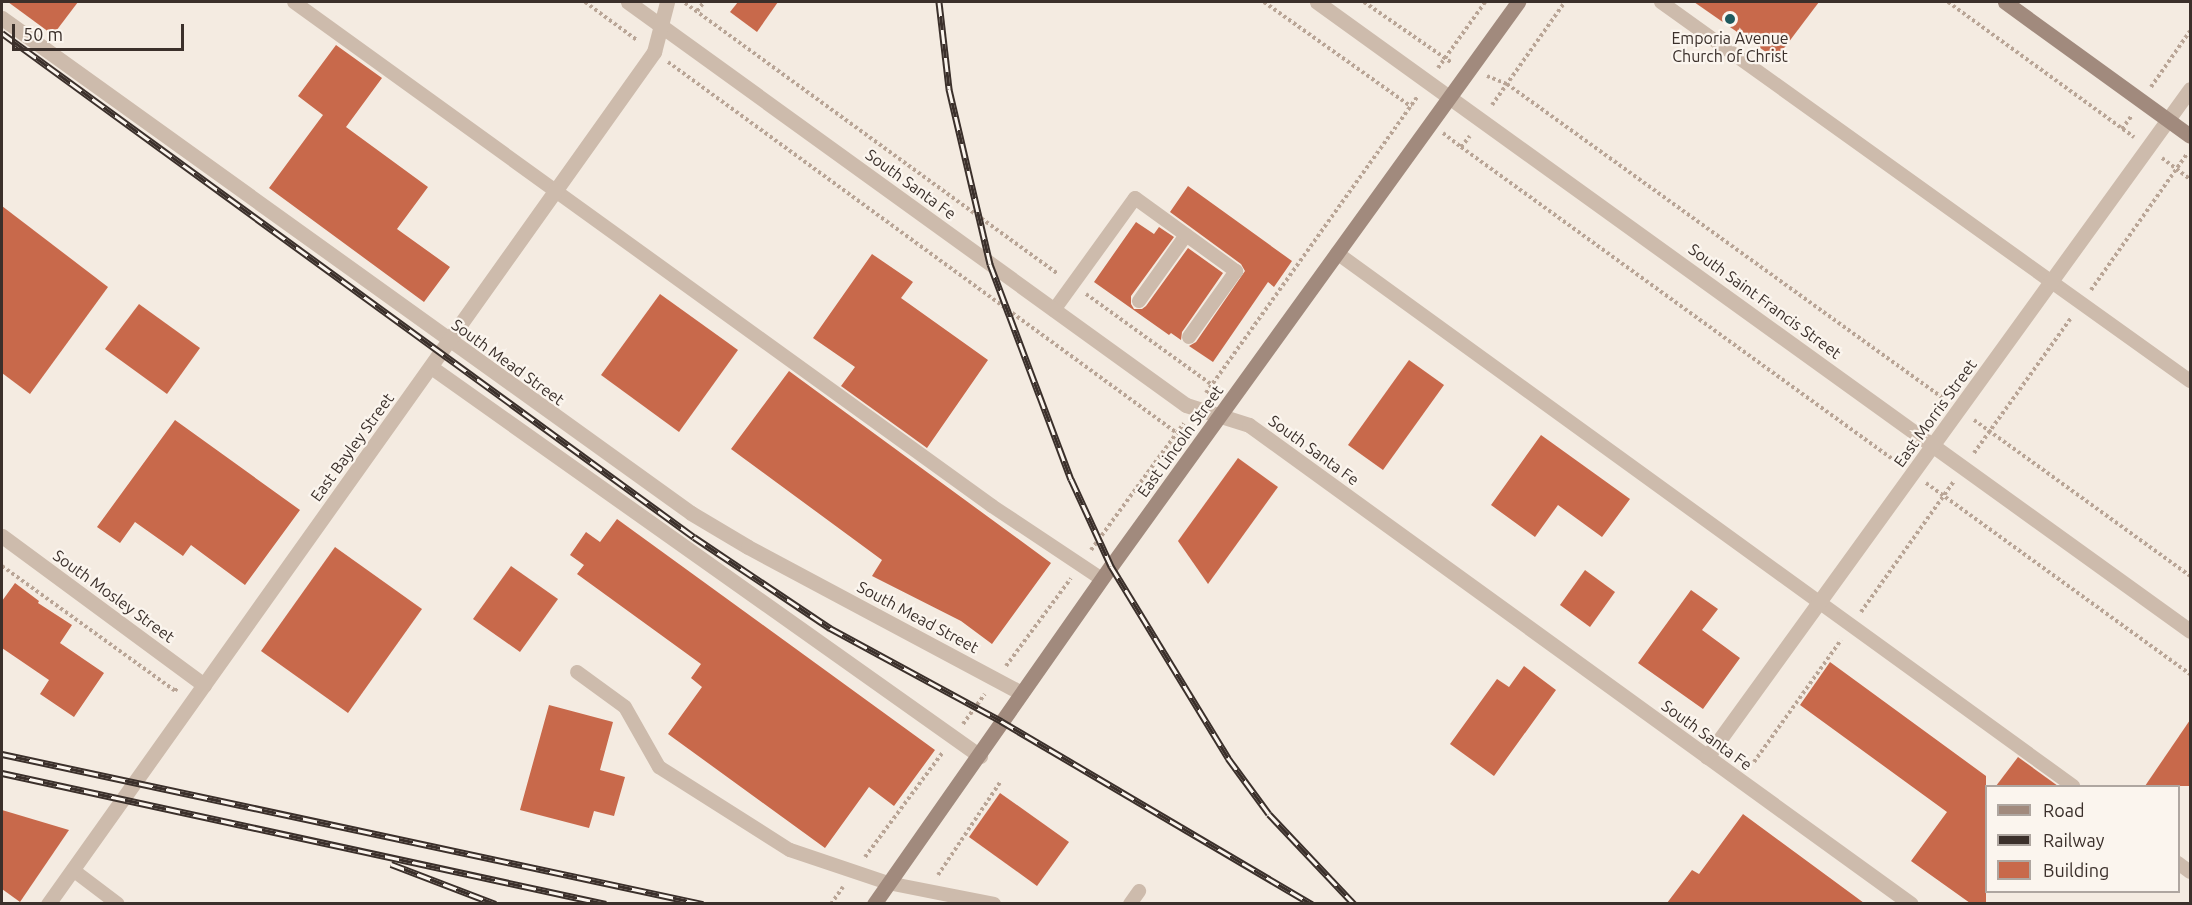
<!DOCTYPE html>
<style>
body{margin:0}
#map{position:relative;width:2192px;height:905px;overflow:hidden;background:#f4ebe1;font-family:Ubuntu,sans-serif}
div>[style]{position:absolute}
.building>*{inset:0;background:#c8694b}
.path>*{height:4px;margin-top:-2px;transform-origin:0;background:repeating-linear-gradient(90deg,#b9a596 0 3px,transparent 0 6px)}
.lane>*{height:14px;margin:-7px;padding:0 7px;transform-origin:7px;border-radius:7px;background:#cdbbac}
.street>*{height:15px;margin:-7.5px;padding:0 7.5px;transform-origin:7.5px;border-radius:7.5px;background:#cdbbac}
.secondary>*{height:15px;margin:-7.5px;padding:0 7.5px;transform-origin:7.5px;border-radius:7.5px;background:#a18a7d}
.rail>*{height:7px;margin-top:-3.5px;transform-origin:0;background:repeating-linear-gradient(90deg,#fbf5ee 0 14px,#3b302b 0 28px);box-sizing:border-box;border-block:2px solid #3b302b}
.dots>*{width:16px;height:16px;translate:-50% -50%;box-sizing:border-box;border:3px solid #fbf5ee;border-radius:50%}
span{translate:-50% -50%;white-space:nowrap;text-align:center;line-height:1.15;-webkit-text-stroke:4.5px #fbf5ee;paint-order:stroke}
.poi-label{font-size:16px;color:#3b302b}
.street-label{font-size:16px;color:#3b302b}
.frame{position:absolute;inset:0;border:3px solid #3b302b;pointer-events:none}
.legend{position:absolute;left:1985px;top:785px;width:195px;height:108px;box-sizing:border-box;background:#fbf5ee;border:2px solid #aea6a0;margin:0;padding:8px 10px;list-style:none;font-size:18px;color:#3b302b}
.legend li{display:flex;align-items:center;gap:12px;height:30px}
.legend b{width:30px;border:2px solid #aea6a0}
.scale{position:absolute;left:12px;top:24px;width:172px;height:27px;box-sizing:border-box;border:3px solid #3b302b;border-top:0;padding-left:8px;font-size:18px;line-height:21px;white-space:nowrap;color:#3b302b;-webkit-text-stroke:4px #fbf5ee;paint-order:stroke}
</style>
<div id="map">
<div class="building">
<i style="clip-path:polygon(8px 2px,78px 2px,53px 35px)"></i>
<i style="clip-path:polygon(738px 2px,778px 2px,757px 32px,730px 12px)"></i>
<i style="clip-path:polygon(1694px 2px,1819px 2px,1776px 59px)"></i>
<i style="clip-path:polygon(336px 45px,382px 78px,346px 127px,428px 187px,397px 229px,450px 267px,424px 302px,269px 188px,323px 115px,298px 96px)"></i>
<i style="clip-path:polygon(1188px 186px,1292px 261px,1274px 287px,1268px 282px,1213px 362px,1189px 346px,1196px 342px,1245px 271px,1241px 264px,1170px 212px)"></i>
<i style="clip-path:polygon(2px 206px,108px 287px,30px 394px,2px 373px)"></i>
<i style="clip-path:polygon(1136px 222px,1154px 234px,1159px 227px,1174px 237px,1131px 296px,1131px 304px,1134px 309px,1142px 309px,1146px 306px,1188px 248px,1223px 273px,1182px 332px,1181px 340px,1171px 333px,1169px 335px,1094px 282px)"></i>
<i style="clip-path:polygon(872px 254px,913px 282px,901px 298px,988px 360px,927px 448px,841px 386px,855px 367px,813px 338px)"></i>
<i style="clip-path:polygon(660px 294px,738px 350px,679px 432px,601px 375px)"></i>
<i style="clip-path:polygon(139px 304px,200px 348px,167px 394px,105px 349px)"></i>
<i style="clip-path:polygon(1409px 360px,1444px 385px,1383px 470px,1348px 445px)"></i>
<i style="clip-path:polygon(789px 371px,1051px 563px,992px 644px,961px 621px,872px 576px,882px 560px,731px 449px)"></i>
<i style="clip-path:polygon(175px 420px,300px 510px,245px 585px,191px 545px,183px 556px,135px 522px,120px 543px,97px 527px)"></i>
<i style="clip-path:polygon(1541px 435px,1630px 499px,1602px 537px,1558px 505px,1535px 537px,1491px 505px)"></i>
<i style="clip-path:polygon(1238px 458px,1278px 487px,1208px 584px,1178px 541px)"></i>
<i style="clip-path:polygon(617px 519px,935px 750px,894px 806px,869px 787px,825px 848px,668px 734px,702px 687px,691px 678px,701px 664px,577px 574px,584px 565px,570px 555px,586px 532px,600px 542px)"></i>
<i style="clip-path:polygon(335px 547px,422px 609px,348px 713px,261px 651px)"></i>
<i style="clip-path:polygon(511px 566px,558px 599px,520px 652px,473px 619px)"></i>
<i style="clip-path:polygon(1585px 570px,1615px 592px,1590px 627px,1560px 605px)"></i>
<i style="clip-path:polygon(15px 583px,39px 601px,38px 603px,72px 625px,60px 643px,104px 673px,74px 717px,40px 694px,49px 680px,2px 648px,2px 601px)"></i>
<i style="clip-path:polygon(1691px 590px,1718px 609px,1702px 630px,1740px 658px,1703px 709px,1638px 663px)"></i>
<i style="clip-path:polygon(1830px 662px,1986px 776px,1986px 903px,1970px 903px,1911px 861px,1947px 812px,1800px 705px)"></i>
<i style="clip-path:polygon(1524px 666px,1556px 690px,1494px 776px,1450px 744px,1497px 679px,1509px 687px)"></i>
<i style="clip-path:polygon(549px 705px,613px 722px,600px 770px,625px 777px,614px 816px,594px 811px,589px 828px,520px 810px)"></i>
<i style="clip-path:polygon(2190px 720px,2190px 786px,2145px 786px)"></i>
<i style="clip-path:polygon(2018px 757px,2058px 786px,1996px 786px)"></i>
<i style="clip-path:polygon(1000px 793px,1069px 842px,1037px 886px,969px 837px)"></i>
<i style="clip-path:polygon(2px 810px,69px 830px,20px 902px,2px 889px)"></i>
<i style="clip-path:polygon(1743px 814px,1864px 903px,1667px 903px,1692px 870px,1699px 874px)"></i>
</div>
<div class="path">
<i style="left:585px;top:2px;width:64px;rotate:36.2deg"></i>
<i style="left:1264px;top:2px;width:181px;rotate:35.4deg"></i>
<i style="left:1364px;top:2px;width:107px;rotate:34.7deg"></i>
<i style="left:1948px;top:2px;width:230px;rotate:36deg"></i>
<i style="left:685px;top:3px;width:461px;rotate:36deg"></i>
<i style="left:697px;top:11px;width:11px;rotate:-52deg"></i>
<i style="left:668px;top:62px;width:630px;rotate:36.09deg"></i>
<i style="left:1438px;top:68px;width:81px;rotate:-54.5deg"></i>
<i style="left:1487px;top:76px;width:22px;rotate:22deg"></i>
<i style="left:1507px;top:84px;width:537px;rotate:35.76deg"></i>
<i style="left:2151px;top:87px;width:68px;rotate:-55.1deg"></i>
<i style="left:1492px;top:105px;width:126px;rotate:-54.7deg"></i>
<i style="left:2122px;top:129px;width:17px;rotate:-54deg"></i>
<i style="left:1443px;top:133px;width:23px;rotate:38deg"></i>
<i style="left:1461px;top:147px;width:14px;rotate:-51deg"></i>
<i style="left:1461px;top:147px;width:539px;rotate:35.87deg"></i>
<i style="left:2162px;top:158px;width:35px;rotate:37deg"></i>
<i style="left:2091px;top:290px;width:166px;rotate:-54.8deg"></i>
<i style="left:1086px;top:294px;width:155px;rotate:35.8deg"></i>
<i style="left:1206px;top:393px;width:365px;rotate:-54.5deg"></i>
<i style="left:1974px;top:420px;width:266px;rotate:35.8deg"></i>
<i style="left:1974px;top:453px;width:166px;rotate:-54.3deg"></i>
<i style="left:1926px;top:483px;width:326px;rotate:35.9deg"></i>
<i style="left:1091px;top:550px;width:157px;rotate:-53.8deg"></i>
<i style="left:2px;top:566px;width:213px;rotate:35.8deg"></i>
<i style="left:175px;top:691px;width:4px;rotate:-56deg"></i>
<i style="left:1861px;top:612px;width:161px;rotate:-54.6deg"></i>
<i style="left:1006px;top:666px;width:109px;rotate:-53.5deg"></i>
<i style="left:963px;top:724px;width:37px;rotate:-54deg"></i>
<i style="left:1754px;top:762px;width:150px;rotate:-54.5deg"></i>
<i style="left:865px;top:857px;width:131px;rotate:-53.4deg"></i>
<i style="left:938px;top:875px;width:113px;rotate:-56.2deg"></i>
<i style="left:831px;top:904px;width:21px;rotate:-55deg"></i>
</div>
<div class="lane">
<i style="left:294px;top:2px;width:861px;rotate:35.83deg"></i>
<i style="left:992px;top:506px;width:132px;rotate:33.6deg"></i>
<i style="left:1661px;top:2px;width:651px;rotate:35.62deg"></i>
<i style="left:1337px;top:253px;width:909px;rotate:35.91deg"></i>
<i style="left:1139px;top:301px;width:81px;rotate:-54.5deg"></i>
<i style="left:1054px;top:310px;width:138px;rotate:-54.1deg"></i>
<i style="left:1135px;top:198px;width:125px;rotate:35.9deg"></i>
<i style="left:1236px;top:271px;width:81px;rotate:125.5deg"></i>
<i style="left:577px;top:672px;width:59px;rotate:36.1deg"></i>
<i style="left:625px;top:707px;width:69px;rotate:60.5deg"></i>
<i style="left:659px;top:767px;width:155px;rotate:32.4deg"></i>
<i style="left:790px;top:850px;width:103px;rotate:18.6deg"></i>
<i style="left:888px;top:883px;width:108px;rotate:11.2deg"></i>
<i style="left:2178px;top:863px;width:15px;rotate:37deg"></i>
<i style="left:73px;top:870px;width:56px;rotate:37.1deg"></i>
<i style="left:1130px;top:904px;width:16px;rotate:-55deg"></i>
</div>
<div class="street">
<i style="left:628px;top:2px;width:688px;rotate:35.84deg"></i>
<i style="left:1186px;top:405px;width:66px;rotate:17.6deg"></i>
<i style="left:1249px;top:425px;width:817px;rotate:35.89deg"></i>
<i style="left:1317px;top:2px;width:1076px;rotate:35.77deg"></i>
<i style="left:2px;top:18px;width:848px;rotate:35.69deg"></i>
<i style="left:691px;top:513px;width:66px;rotate:30.8deg"></i>
<i style="left:748px;top:547px;width:310px;rotate:28.1deg"></i>
<i style="left:431px;top:367px;width:673px;rotate:35.32deg"></i>
<i style="left:2px;top:536px;width:251px;rotate:36.4deg"></i>
<i style="left:1707px;top:757px;width:824px;rotate:-54.13deg"></i>
<i style="left:48px;top:904px;width:1046px;rotate:-54.58deg"></i>
<i style="left:654px;top:52px;width:52px;rotate:-75.4deg"></i>
</div>
<div class="secondary">
<i style="left:2005px;top:2px;width:228px;rotate:35.9deg"></i>
<i style="left:874px;top:904px;width:413px;rotate:-55deg"></i>
<i style="left:1111px;top:566px;width:696px;rotate:-54.18deg"></i>
</div>
<div class="rail">
<i style="left:939px;top:2px;width:88px;rotate:83.4deg"></i>
<i style="left:949px;top:89px;width:180px;rotate:76.8deg"></i>
<i style="left:990px;top:264px;width:230px;rotate:69.4deg"></i>
<i style="left:1071px;top:479px;width:96px;rotate:65.3deg"></i>
<i style="left:1111px;top:566px;width:225px;rotate:58.6deg"></i>
<i style="left:1228px;top:758px;width:69px;rotate:53.8deg"></i>
<i style="left:1269px;top:814px;width:124px;rotate:46.6deg"></i>
<i style="left:2px;top:33px;width:856px;rotate:36.07deg"></i>
<i style="left:694px;top:537px;width:164px;rotate:33.8deg"></i>
<i style="left:830px;top:628px;width:195px;rotate:28.5deg"></i>
<i style="left:1001px;top:721px;width:361px;rotate:30.5deg"></i>
<i style="left:2px;top:754px;width:717px;rotate:12.08deg"></i>
<i style="left:2px;top:773px;width:618px;rotate:12.24deg"></i>
<i style="left:391px;top:864px;width:112px;rotate:20.9deg"></i>
</div>
<div class="dots">
<i style="left:1730px;top:19px;background:#1f5a5e"></i>
</div>
<div class="poi-label">
<span style="left:1730px;top:47px">Emporia Avenue<br>Church of Christ</span>
</div>
<div class="street-label">
<span style="left:911px;top:184px;rotate:36deg">South Santa Fe</span>
<span style="left:1765px;top:301px;rotate:36deg">South Saint Francis Street</span>
<span style="left:508px;top:362px;rotate:36deg">South Mead Street</span>
<span style="left:1935px;top:413px;rotate:-54deg">East Morris Street</span>
<span style="left:1180px;top:441px;rotate:-54deg">East Lincoln Street</span>
<span style="left:352px;top:447px;rotate:-54deg">East Bayley Street</span>
<span style="left:1314px;top:450px;rotate:36deg">South Santa Fe</span>
<span style="left:114px;top:596px;rotate:36deg">South Mosley Street</span>
<span style="left:918px;top:617px;rotate:28deg">South Mead Street</span>
<span style="left:1707px;top:735px;rotate:36deg">South Santa Fe</span>
</div>
<div class="frame"></div>
<ul class="legend">
<li><b style="height:8px;background:#a18a7d"></b>Road</li>
<li><b style="height:8px;background:#3b302b"></b>Railway</li>
<li><b style="height:16px;background:#c8694b"></b>Building</li>
</ul>
<div class="scale">50 m</div>
</div>
